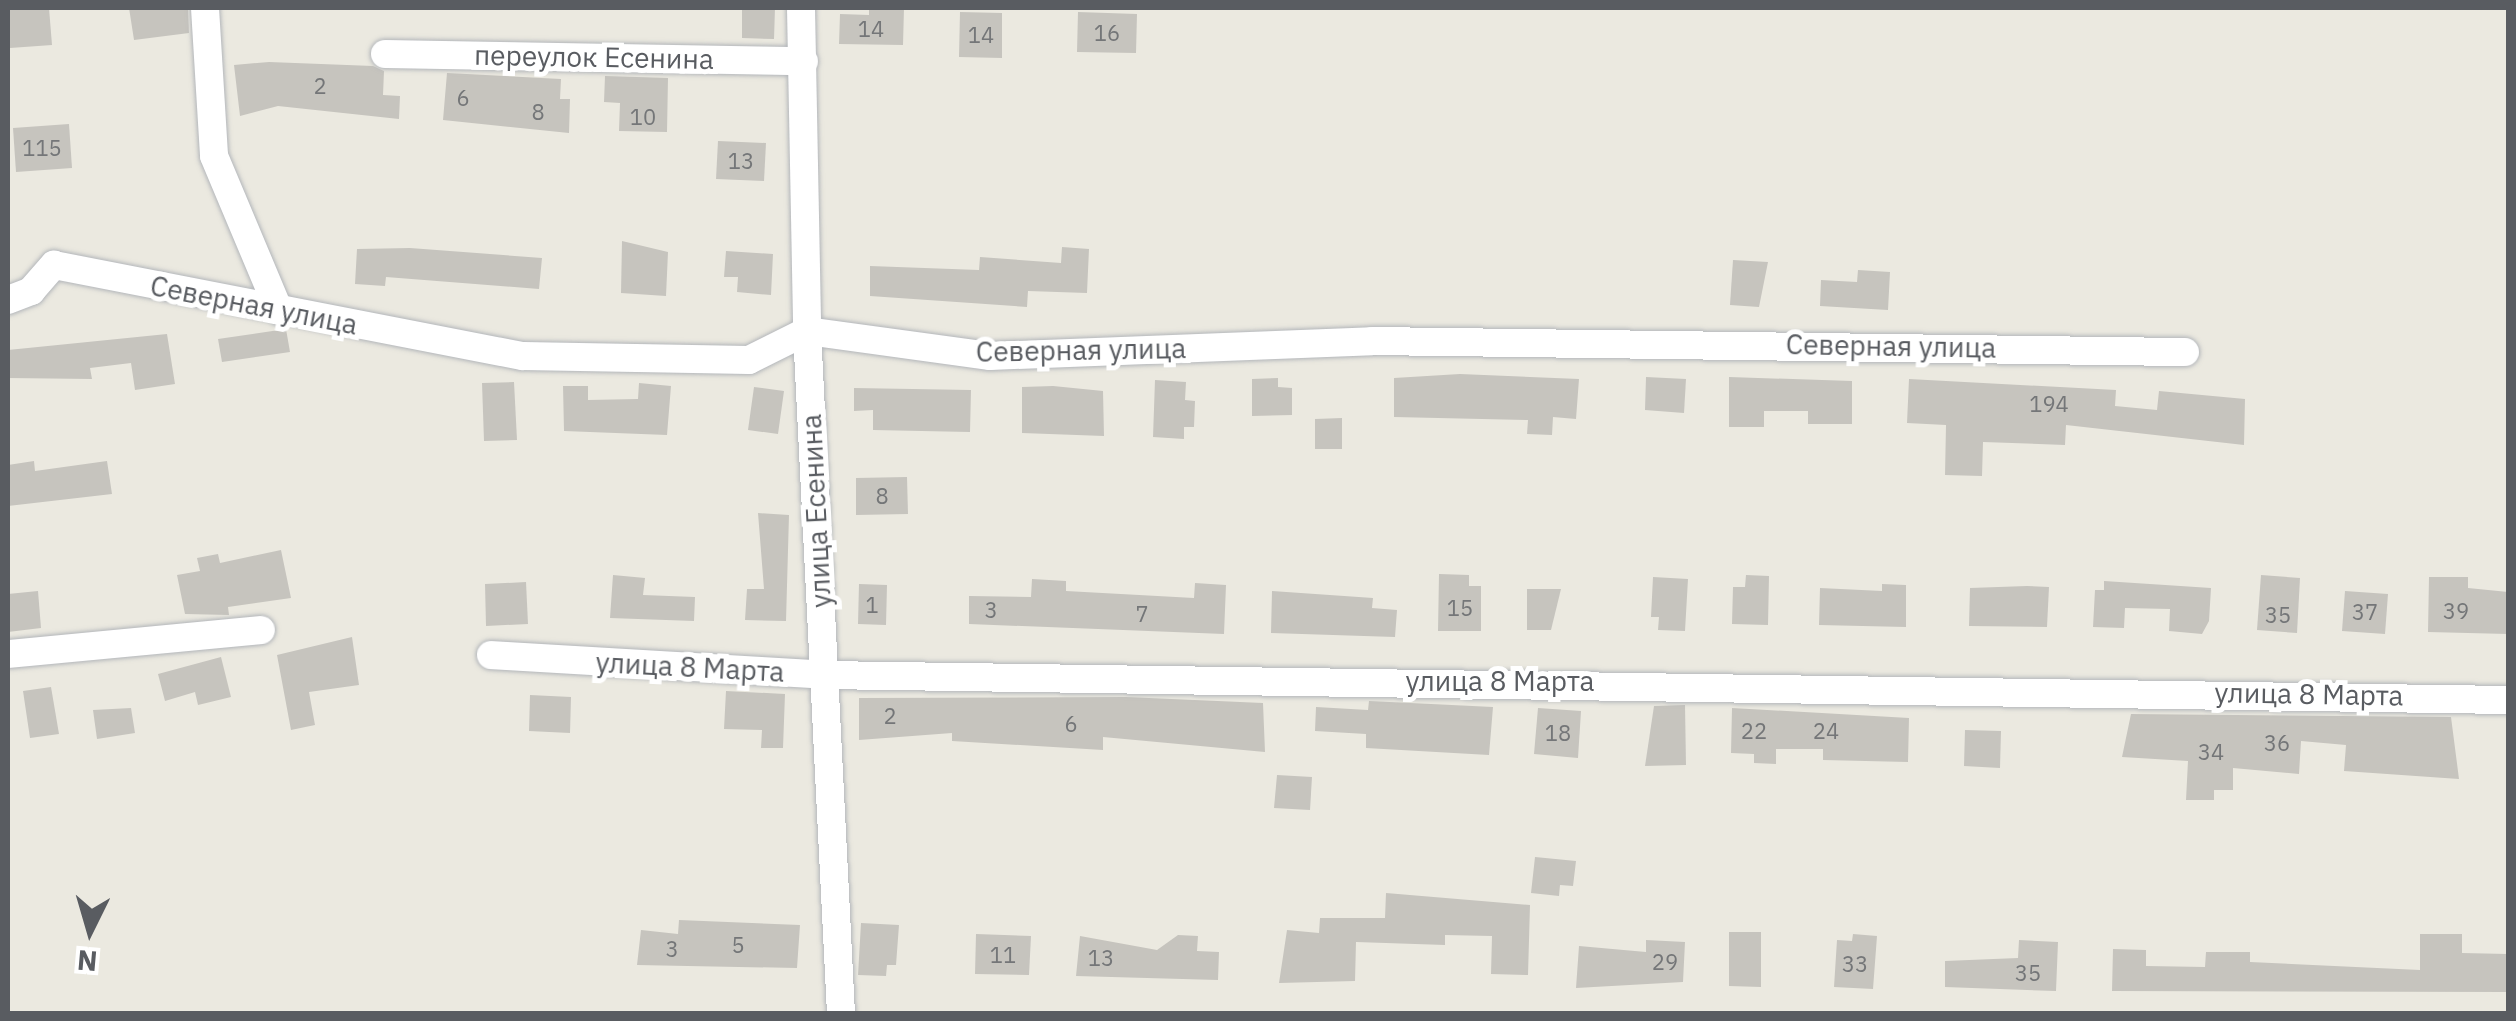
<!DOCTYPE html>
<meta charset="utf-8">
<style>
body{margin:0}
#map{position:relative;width:2516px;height:1021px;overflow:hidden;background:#ebe9e0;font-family:"IBM Plex Sans",sans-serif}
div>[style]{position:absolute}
.building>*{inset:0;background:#c6c4be}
.roads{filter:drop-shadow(0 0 2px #b3b6ba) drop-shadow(0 0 2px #b3b6ba)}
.street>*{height:28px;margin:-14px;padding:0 14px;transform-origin:14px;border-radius:14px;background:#fff}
span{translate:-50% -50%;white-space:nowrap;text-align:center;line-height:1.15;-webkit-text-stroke:10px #fff;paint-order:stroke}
.number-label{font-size:22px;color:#747678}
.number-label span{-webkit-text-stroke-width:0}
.street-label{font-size:28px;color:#595c61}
.frame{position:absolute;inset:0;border:10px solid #595c61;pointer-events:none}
.north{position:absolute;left:40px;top:881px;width:100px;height:100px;-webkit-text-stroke:8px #fff;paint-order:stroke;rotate:185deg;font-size:28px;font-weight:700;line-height:40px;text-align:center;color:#595c61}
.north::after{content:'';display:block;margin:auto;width:35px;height:45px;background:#595c61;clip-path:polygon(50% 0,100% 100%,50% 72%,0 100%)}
</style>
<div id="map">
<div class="building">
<i style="clip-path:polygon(8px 8px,49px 8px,52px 45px,10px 48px)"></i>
<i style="clip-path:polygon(129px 8px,188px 8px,189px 33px,134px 40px)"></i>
<i style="clip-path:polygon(742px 8px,775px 8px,774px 39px,742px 38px)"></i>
<i style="clip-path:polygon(869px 8px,904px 8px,903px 45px,839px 44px,840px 14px,869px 15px)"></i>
<i style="clip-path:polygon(960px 12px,1002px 13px,1002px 58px,959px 57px)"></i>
<i style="clip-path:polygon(1078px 12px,1137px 14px,1136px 53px,1077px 52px)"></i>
<i style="clip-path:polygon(269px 62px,373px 66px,384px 71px,383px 95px,400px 96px,399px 119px,278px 106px,240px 116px,234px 65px)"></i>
<i style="clip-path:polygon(447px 73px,561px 79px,560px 99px,570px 99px,569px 133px,443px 120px)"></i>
<i style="clip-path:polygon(605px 76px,668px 78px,667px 132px,619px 131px,620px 103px,604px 102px)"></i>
<i style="clip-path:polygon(69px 124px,72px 168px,16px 172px,13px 128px)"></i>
<i style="clip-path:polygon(718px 141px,766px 143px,764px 181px,716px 179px)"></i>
<i style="clip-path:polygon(622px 241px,668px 252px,666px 296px,621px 293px)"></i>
<i style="clip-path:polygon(1062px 247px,1089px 249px,1087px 293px,1028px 291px,1027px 307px,870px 296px,870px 266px,979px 270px,980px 257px,1061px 263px)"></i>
<i style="clip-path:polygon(410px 248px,542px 258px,539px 289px,386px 277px,385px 286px,355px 284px,357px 249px)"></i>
<i style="clip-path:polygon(726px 251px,773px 254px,771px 295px,737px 292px,738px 277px,724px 277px)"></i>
<i style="clip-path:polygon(1733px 260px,1768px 262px,1759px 307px,1730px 305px)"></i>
<i style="clip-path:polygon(1858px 270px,1890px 272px,1888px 310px,1820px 306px,1821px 280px,1857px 282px)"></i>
<i style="clip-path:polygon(286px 329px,290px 352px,222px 362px,218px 339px)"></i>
<i style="clip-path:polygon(167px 334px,175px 384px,135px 390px,131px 363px,90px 368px,92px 379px,8px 378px,8px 350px)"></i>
<i style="clip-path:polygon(1460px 374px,1579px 379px,1576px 419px,1553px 417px,1552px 435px,1527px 434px,1528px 420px,1394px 417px,1394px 378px)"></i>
<i style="clip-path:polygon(1646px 377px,1686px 379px,1684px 413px,1645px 410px)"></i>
<i style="clip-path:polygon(1729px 377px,1852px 381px,1852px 424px,1808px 424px,1808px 411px,1764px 411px,1764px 427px,1729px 427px)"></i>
<i style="clip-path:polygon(1278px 378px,1278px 387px,1292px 388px,1292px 415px,1252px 416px,1252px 379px)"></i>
<i style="clip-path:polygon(1909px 379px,2116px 390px,2115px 406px,2157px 410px,2159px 391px,2245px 399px,2244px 445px,2066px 425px,2065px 445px,1983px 442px,1982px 476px,1945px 475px,1946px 425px,1907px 423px)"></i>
<i style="clip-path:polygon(1155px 380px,1186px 382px,1185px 400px,1195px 401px,1194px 427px,1184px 427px,1184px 439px,1153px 437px)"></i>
<i style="clip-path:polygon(514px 382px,517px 440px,484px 441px,482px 383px)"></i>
<i style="clip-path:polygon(639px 383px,671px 386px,667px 435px,564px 431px,563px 386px,588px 386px,588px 400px,638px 399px)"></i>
<i style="clip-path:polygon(1053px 386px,1103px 391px,1104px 436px,1022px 433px,1022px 387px)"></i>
<i style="clip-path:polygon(754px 387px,784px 391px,778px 434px,748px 430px)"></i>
<i style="clip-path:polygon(854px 388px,971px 390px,970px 432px,873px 430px,873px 410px,854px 411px)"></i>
<i style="clip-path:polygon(1342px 418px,1342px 449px,1315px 449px,1315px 419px)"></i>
<i style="clip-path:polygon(34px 461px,35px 471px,107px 461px,112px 494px,8px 506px,8px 465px)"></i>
<i style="clip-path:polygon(907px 477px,908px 514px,856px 515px,856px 478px)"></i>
<i style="clip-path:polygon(758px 513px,789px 515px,786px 621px,745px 620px,747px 589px,764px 589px)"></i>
<i style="clip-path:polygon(281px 550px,291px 598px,228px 607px,229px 615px,185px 614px,177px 575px,200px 571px,197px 558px,218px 554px,220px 563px)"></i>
<i style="clip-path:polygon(1439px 574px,1469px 575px,1469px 586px,1481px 586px,1481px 631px,1438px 631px)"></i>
<i style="clip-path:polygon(613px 575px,645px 578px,643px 595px,695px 597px,694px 621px,610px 618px)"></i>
<i style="clip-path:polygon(1746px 575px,1769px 576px,1768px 625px,1732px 624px,1733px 587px,1745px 587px)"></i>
<i style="clip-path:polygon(2261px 575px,2300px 578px,2297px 633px,2257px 630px)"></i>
<i style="clip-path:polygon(1653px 577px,1688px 579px,1685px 631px,1658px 630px,1659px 617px,1651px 617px)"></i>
<i style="clip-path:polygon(2429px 577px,2468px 577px,2468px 588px,2508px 592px,2508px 634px,2428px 632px)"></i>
<i style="clip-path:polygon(1032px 579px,1066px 581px,1066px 591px,1194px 598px,1195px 583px,1226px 585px,1224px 634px,969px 624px,969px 596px,1031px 597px)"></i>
<i style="clip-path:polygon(2104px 581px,2211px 588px,2209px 621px,2202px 634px,2169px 631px,2170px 609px,2125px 608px,2124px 628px,2093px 627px,2095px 590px,2104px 590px)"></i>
<i style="clip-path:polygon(526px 582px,528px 624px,486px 626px,485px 584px)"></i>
<i style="clip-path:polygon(859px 584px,887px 585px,886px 625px,858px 624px)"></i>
<i style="clip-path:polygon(1882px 584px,1906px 585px,1906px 627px,1819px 625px,1820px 588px,1882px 591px)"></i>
<i style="clip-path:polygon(2027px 586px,2049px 587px,2047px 627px,1969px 626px,1970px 588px)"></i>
<i style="clip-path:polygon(1527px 589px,1561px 589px,1551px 630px,1527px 630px)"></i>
<i style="clip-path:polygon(38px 591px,41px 628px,8px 632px,8px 594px)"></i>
<i style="clip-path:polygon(1272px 591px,1373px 598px,1372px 608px,1397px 610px,1395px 637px,1271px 633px)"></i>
<i style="clip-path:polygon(2345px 591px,2388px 594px,2385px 634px,2342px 631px)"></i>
<i style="clip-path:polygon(352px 637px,359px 685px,309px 692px,315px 725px,291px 730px,277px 655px)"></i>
<i style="clip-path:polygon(221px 657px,231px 697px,198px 705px,195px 692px,165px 701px,158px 674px)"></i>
<i style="clip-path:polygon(51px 687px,59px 734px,30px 738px,23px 691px)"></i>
<i style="clip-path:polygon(726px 691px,785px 694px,783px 748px,761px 748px,762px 730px,724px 729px)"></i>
<i style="clip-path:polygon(530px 695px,571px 697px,570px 733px,529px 731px)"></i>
<i style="clip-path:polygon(1126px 697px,1263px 703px,1265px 752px,1103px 737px,1103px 750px,952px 741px,952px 733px,859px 740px,859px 698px)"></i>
<i style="clip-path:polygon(1369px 701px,1493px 707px,1489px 755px,1366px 748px,1366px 734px,1315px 731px,1316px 707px,1368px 710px)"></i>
<i style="clip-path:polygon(1685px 705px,1686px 765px,1645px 766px,1654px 706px)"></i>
<i style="clip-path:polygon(131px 708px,135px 733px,97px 739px,93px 710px)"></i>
<i style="clip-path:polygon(1538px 708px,1581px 711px,1578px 758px,1534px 754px)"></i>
<i style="clip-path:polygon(1732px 708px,1909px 718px,1908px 762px,1823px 760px,1823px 749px,1776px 749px,1776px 764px,1754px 763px,1754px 754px,1731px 753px)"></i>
<i style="clip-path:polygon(2131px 714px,2451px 717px,2459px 779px,2344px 771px,2346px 745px,2301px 741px,2299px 774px,2233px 768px,2233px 790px,2214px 790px,2214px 800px,2186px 800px,2188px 761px,2122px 757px)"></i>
<i style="clip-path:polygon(1965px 730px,2001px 731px,2000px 768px,1964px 766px)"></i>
<i style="clip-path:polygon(1277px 775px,1312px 777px,1310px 810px,1274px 808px)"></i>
<i style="clip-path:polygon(1535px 857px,1576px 861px,1573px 886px,1560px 885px,1559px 896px,1531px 893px)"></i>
<i style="clip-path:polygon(1386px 893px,1530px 905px,1528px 975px,1491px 974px,1492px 936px,1445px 935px,1445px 945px,1356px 942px,1355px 981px,1279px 983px,1287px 930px,1319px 933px,1320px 918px,1385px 918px)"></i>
<i style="clip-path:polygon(679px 920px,800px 925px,797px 968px,637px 965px,641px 930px,678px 934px)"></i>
<i style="clip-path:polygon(861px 923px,899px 925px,896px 965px,887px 965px,886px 976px,858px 975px)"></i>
<i style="clip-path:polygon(1729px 932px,1761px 932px,1761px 987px,1729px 986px)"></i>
<i style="clip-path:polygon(976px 934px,1031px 936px,1029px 975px,975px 974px)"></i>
<i style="clip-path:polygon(1853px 934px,1877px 936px,1873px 989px,1834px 987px,1837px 940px,1852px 941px)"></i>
<i style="clip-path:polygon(2420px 934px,2462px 934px,2462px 953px,2508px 954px,2508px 992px,2112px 991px,2113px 949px,2146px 950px,2146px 966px,2205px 967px,2206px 952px,2250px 952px,2250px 962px,2420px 970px)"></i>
<i style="clip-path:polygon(1178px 935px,1198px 936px,1197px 951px,1219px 952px,1218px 980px,1076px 976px,1080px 936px,1157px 950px)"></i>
<i style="clip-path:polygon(1646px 940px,1685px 942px,1683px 982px,1576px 988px,1579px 946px,1646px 952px)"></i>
<i style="clip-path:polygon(2019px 940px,2058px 942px,2056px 991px,1945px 987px,1945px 961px,2018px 958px)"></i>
</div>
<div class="roads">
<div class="street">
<i style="left:205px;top:8px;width:148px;rotate:86.5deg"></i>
<i style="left:214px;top:156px;width:168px;rotate:67.2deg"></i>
<i style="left:801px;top:8px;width:323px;rotate:88.9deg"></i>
<i style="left:807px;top:331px;width:684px;rotate:87.15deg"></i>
<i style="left:385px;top:54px;width:419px;rotate:1deg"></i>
<i style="left:8px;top:300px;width:25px;rotate:-21deg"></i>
<i style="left:31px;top:291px;width:35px;rotate:-49deg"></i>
<i style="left:54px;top:265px;width:478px;rotate:11deg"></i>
<i style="left:523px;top:356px;width:226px;rotate:1deg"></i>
<i style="left:749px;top:360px;width:65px;rotate:-26.6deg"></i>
<i style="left:807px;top:331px;width:185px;rotate:7.8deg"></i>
<i style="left:990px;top:356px;width:382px;rotate:-2.2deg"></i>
<i style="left:1372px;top:341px;width:813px;rotate:0.78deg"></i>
<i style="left:8px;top:654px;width:254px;rotate:-5.4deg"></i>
<i style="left:491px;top:655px;width:333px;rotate:3.4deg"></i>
<i style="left:823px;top:675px;width:1685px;rotate:0.85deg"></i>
</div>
</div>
<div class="number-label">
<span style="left:871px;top:29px">14</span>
<span style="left:1107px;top:33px">16</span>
<span style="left:981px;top:35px">14</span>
<span style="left:320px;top:86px">2</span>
<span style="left:463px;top:98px">6</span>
<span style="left:538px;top:112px">8</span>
<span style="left:643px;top:117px">10</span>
<span style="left:42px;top:148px">115</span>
<span style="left:741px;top:161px">13</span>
<span style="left:2049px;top:404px">194</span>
<span style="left:882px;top:496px">8</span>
<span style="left:872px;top:605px">1</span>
<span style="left:1460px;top:608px">15</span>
<span style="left:991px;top:610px">3</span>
<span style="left:2456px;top:611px">39</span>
<span style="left:2365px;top:612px">37</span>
<span style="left:1142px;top:614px">7</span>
<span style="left:2278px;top:615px">35</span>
<span style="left:890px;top:716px">2</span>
<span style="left:1071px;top:724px">6</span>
<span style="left:1754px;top:731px">22</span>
<span style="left:1826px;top:731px">24</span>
<span style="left:1558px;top:733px">18</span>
<span style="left:2277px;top:743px">36</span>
<span style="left:2211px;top:752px">34</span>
<span style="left:738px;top:945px">5</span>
<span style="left:672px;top:949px">3</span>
<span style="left:1003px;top:955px">11</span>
<span style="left:1101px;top:958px">13</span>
<span style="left:1665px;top:962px">29</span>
<span style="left:1855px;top:964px">33</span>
<span style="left:2028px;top:973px">35</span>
</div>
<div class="street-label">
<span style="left:594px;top:57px;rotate:1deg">переулок Есенина</span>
<span style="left:254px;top:305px;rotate:11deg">Северная улица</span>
<span style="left:1891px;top:346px;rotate:1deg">Северная улица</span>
<span style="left:1081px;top:350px;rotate:-1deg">Северная улица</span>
<span style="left:816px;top:511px;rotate:-93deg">улица Есенина</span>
<span style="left:690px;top:667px;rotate:3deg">улица 8 Марта</span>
<span style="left:1500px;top:681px">улица 8 Марта</span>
<span style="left:2309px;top:694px;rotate:1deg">улица 8 Марта</span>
</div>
<div class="frame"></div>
<div class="north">N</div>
</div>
